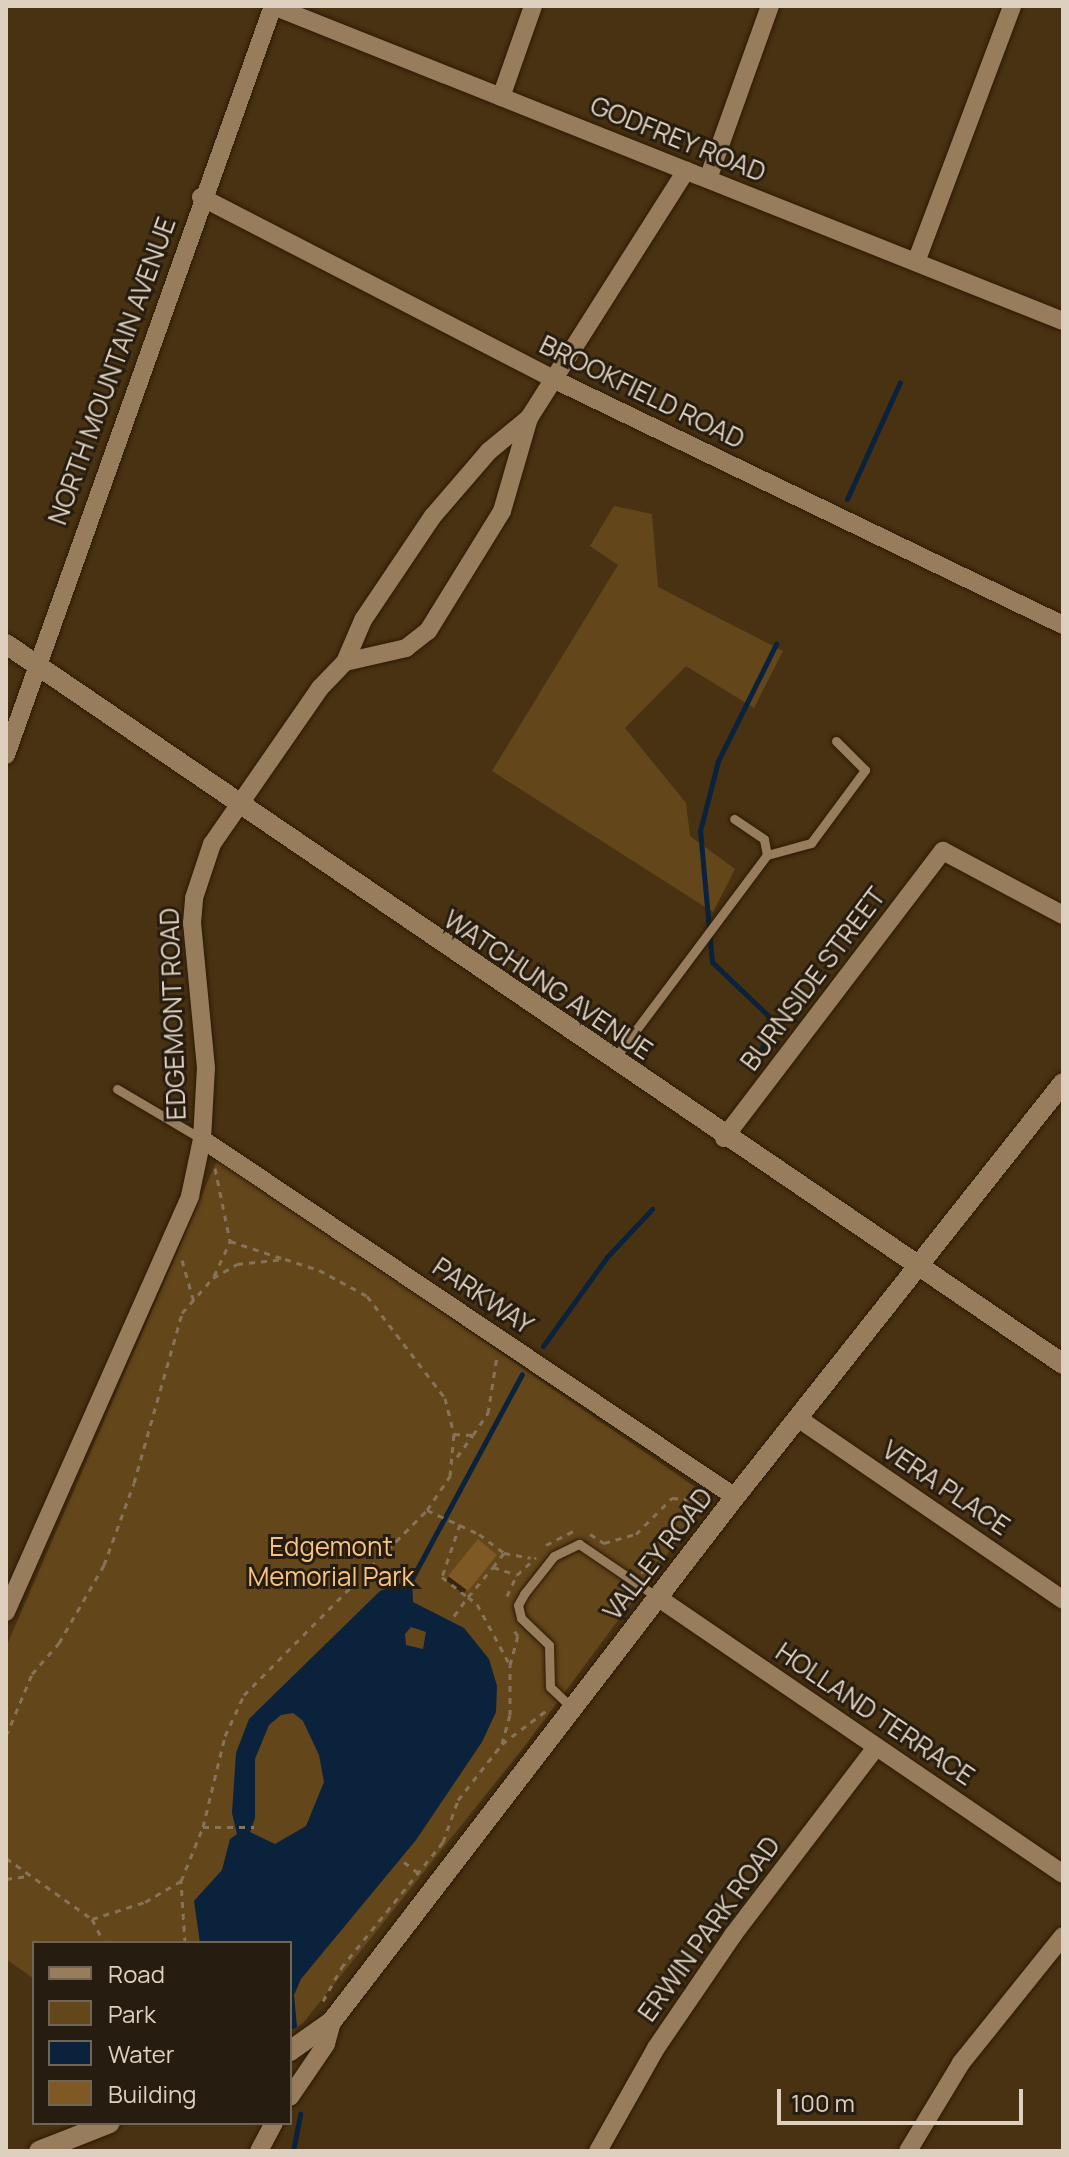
<!DOCTYPE html>
<style>
body{margin:0}
#map{position:relative;width:1069px;height:2157px;overflow:hidden;background:#493212;font-family:Manrope,sans-serif}
div>[style]{position:absolute}
.green>*{inset:0;background:#64461b}
.water>*{inset:0;background:#0a223b}
.shadow>*{inset:0;background:#0007}
.stream>*{height:5px;margin:-2.5px;padding:0 2.5px;transform-origin:2.5px;border-radius:2.5px;background:#0a223b}
.building>*{inset:0;background:#7f5924}
.path>*{height:3px;margin-top:-1.5px;transform-origin:0;background:repeating-linear-gradient(90deg,#867359 0 6px,transparent 0 12px)}
.roads{filter:drop-shadow(0 0 2px #2b1a03) drop-shadow(0 0 2px #2b1a03)}
.lane>*{height:9px;margin:-4.5px;padding:0 4.5px;transform-origin:4.5px;border-radius:4.5px;background:#977d5c}
.street>*{height:18px;margin:-9px;padding:0 9px;transform-origin:9px;border-radius:9px;background:#977d5c}
.secondary>*{height:20px;margin:-10px;padding:0 10px;transform-origin:10px;border-radius:10px;background:#977d5c}
span{translate:-50% -50%;white-space:nowrap;text-align:center;line-height:1.15;-webkit-text-stroke:6px #261c0f;paint-order:stroke}
.street-label{font-size:26px;color:#ded0bf}
.park-label{font-size:26px;color:#f8c482}
.frame{position:absolute;inset:0;border:8px solid #ded0bf;pointer-events:none}
.legend{position:absolute;left:32px;top:1941px;width:260px;height:184px;box-sizing:border-box;background:#261c0f;border:2px solid #706455;margin:0;padding:10px 14px;list-style:none;font-size:24px;color:#ded0bf}
.legend li{display:flex;align-items:center;gap:16px;height:40px}
.legend b{width:40px;border:2px solid #706455}
.scale{position:absolute;left:777px;top:2089px;width:246px;height:36px;box-sizing:border-box;border:4px solid #ded0bf;border-top:0;padding-left:10px;font-size:24px;line-height:28px;white-space:nowrap;color:#ded0bf;-webkit-text-stroke:6px #261c0f;paint-order:stroke}
</style>
<div id="map">
<div class="green">
<i style="clip-path:polygon(614px 506px,652px 514px,658px 587px,783px 651px,754px 708px,686px 666px,625px 728px,686px 803px,690px 836px,735px 869px,713px 912px,492px 771px,618px 565px,590px 546px)"></i>
<i style="clip-path:polygon(218px 1158px,701px 1491px,694px 1518px,524px 1747px,303px 2023px,290px 2032px,290px 1943px,34px 1943px,34px 1979px,6px 1959px,6px 1647px)"></i>
</div>
<div class="water">
<i style="clip-path:polygon(evenodd,412px 1579px,413px 1602px,464px 1628px,489px 1659px,497px 1686px,496px 1712px,482px 1742px,416px 1840px,301px 1979px,294px 1995px,297px 2027px,290px 2031px,290px 1943px,200px 1943px,194px 1901px,222px 1870px,230px 1839px,237px 1834px,232px 1813px,236px 1753px,249px 1719px,380px 1591px,412px 1579px,411px 1627px,426px 1632px,423px 1649px,406px 1645px,405px 1634px,411px 1627px,412px 1579px,293px 1713px,303px 1721px,319px 1755px,324px 1782px,306px 1826px,275px 1844px,250px 1832px,255px 1818px,255px 1759px,269px 1725px,281px 1715px,293px 1713px)"></i>
</div>
<div class="shadow">
<i style="clip-path:polygon(474px 1545px,494px 1555px,463px 1594px,446px 1580px)"></i>
</div>
<div class="stream">
<i style="left:847px;top:499px;width:128px;rotate:-65.6deg"></i>
<i style="left:757px;top:1057px;width:39px;rotate:-61deg"></i>
<i style="left:776px;top:1023px;width:88px;rotate:-136.4deg"></i>
<i style="left:712px;top:962px;width:132px;rotate:-95.2deg"></i>
<i style="left:700px;top:831px;width:72px;rotate:-75.6deg"></i>
<i style="left:718px;top:761px;width:131px;rotate:-63.6deg"></i>
<i style="left:543px;top:1346px;width:110px;rotate:-54.3deg"></i>
<i style="left:607px;top:1257px;width:66px;rotate:-46.8deg"></i>
<i style="left:409px;top:1584px;width:238px;rotate:-61.7deg"></i>
<i style="left:293px;top:2151px;width:38px;rotate:-79deg"></i>
</div>
<div class="building">
<i style="clip-path:polygon(478px 1539px,497px 1555px,468px 1591px,448px 1576px)"></i>
</div>
<div class="path">
<i style="left:215px;top:1168px;width:75px;rotate:78.4deg"></i>
<i style="left:182px;top:1260px;width:44px;rotate:74.1deg"></i>
<i style="left:214px;top:1276px;width:38px;rotate:-65deg"></i>
<i style="left:230px;top:1241px;width:54px;rotate:18.4deg"></i>
<i style="left:457px;top:1457px;width:27px;rotate:-54deg"></i>
<i style="left:427px;top:1510px;width:57px;rotate:24.8deg"></i>
<i style="left:479px;top:1534px;width:31px;rotate:37deg"></i>
<i style="left:504px;top:1553px;width:18px;rotate:128deg"></i>
<i style="left:493px;top:1567px;width:25px;rotate:18deg"></i>
<i style="left:460px;top:1524px;width:56px;rotate:108.8deg"></i>
<i style="left:442px;top:1577px;width:33px;rotate:38deg"></i>
<i style="left:468px;top:1597px;width:39px;rotate:-50deg"></i>
<i style="left:590px;top:1534px;width:17px;rotate:33deg"></i>
<i style="left:604px;top:1543px;width:33px;rotate:-16deg"></i>
<i style="left:636px;top:1534px;width:51px;rotate:-45deg"></i>
<i style="left:672px;top:1498px;width:31px;rotate:4deg"></i>
<i style="left:703px;top:1500px;width:7px;rotate:90deg"></i>
<i style="left:546px;top:1545px;width:31px;rotate:-27deg"></i>
<i style="left:504px;top:1553px;width:27px;rotate:10deg"></i>
<i style="left:641px;top:1572px;width:16px;rotate:-4deg"></i>
<i style="left:507px;top:1596px;width:23px;rotate:-65deg"></i>
<i style="left:517px;top:1575px;width:26px;rotate:-43deg"></i>
<i style="left:454px;top:1616px;width:24px;rotate:-54deg"></i>
<i style="left:468px;top:1597px;width:11px;rotate:38deg"></i>
<i style="left:477px;top:1604px;width:69px;rotate:61.6deg"></i>
<i style="left:6px;top:1736px;width:67px;rotate:-67.2deg"></i>
<i style="left:32px;top:1674px;width:41px;rotate:-48.9deg"></i>
<i style="left:59px;top:1643px;width:90px;rotate:-60deg"></i>
<i style="left:104px;top:1565px;width:87px;rotate:-69.9deg"></i>
<i style="left:134px;top:1483px;width:177px;rotate:-74.2deg"></i>
<i style="left:182px;top:1313px;width:47px;rotate:-48.5deg"></i>
<i style="left:213px;top:1278px;width:28px;rotate:-30deg"></i>
<i style="left:237px;top:1264px;width:48px;rotate:-5.9deg"></i>
<i style="left:285px;top:1259px;width:36px;rotate:18deg"></i>
<i style="left:319px;top:1270px;width:55px;rotate:28.4deg"></i>
<i style="left:367px;top:1296px;width:128px;rotate:52.6deg"></i>
<i style="left:445px;top:1398px;width:37px;rotate:76deg"></i>
<i style="left:502px;top:1744px;width:56px;rotate:-37.1deg"></i>
<i style="left:203px;top:1827px;width:51px"></i>
<i style="left:6px;top:1858px;width:105px;rotate:35.3deg"></i>
<i style="left:92px;top:1919px;width:56px;rotate:-17.8deg"></i>
<i style="left:145px;top:1902px;width:42px;rotate:-30.3deg"></i>
<i style="left:404px;top:1862px;width:20px;rotate:37deg"></i>
<i style="left:6px;top:1879px;width:22px;rotate:-8deg"></i>
<i style="left:92px;top:1919px;width:27px;rotate:63deg"></i>
<i style="left:185px;top:1943px;width:62px;rotate:-93.7deg"></i>
<i style="left:181px;top:1881px;width:58px;rotate:-67.8deg"></i>
<i style="left:203px;top:1827px;width:94px;rotate:-76.4deg"></i>
<i style="left:225px;top:1736px;width:45px;rotate:-65.1deg"></i>
<i style="left:244px;top:1695px;width:260px;rotate:-45.3deg"></i>
<i style="left:427px;top:1510px;width:41px;rotate:-55.9deg"></i>
<i style="left:450px;top:1476px;width:42px;rotate:-84.6deg"></i>
<i style="left:454px;top:1434px;width:19px;rotate:3deg"></i>
<i style="left:473px;top:1435px;width:27px;rotate:-56deg"></i>
<i style="left:488px;top:1413px;width:58px;rotate:-81deg"></i>
<i style="left:323px;top:2001px;width:38px;rotate:-61deg"></i>
<i style="left:341px;top:1968px;width:162px;rotate:-51deg"></i>
<i style="left:443px;top:1842px;width:45px;rotate:-70.3deg"></i>
<i style="left:458px;top:1800px;width:71px;rotate:-51.8deg"></i>
<i style="left:502px;top:1744px;width:30px;rotate:-75deg"></i>
<i style="left:510px;top:1715px;width:50px;rotate:-90deg"></i>
<i style="left:510px;top:1665px;width:30px;rotate:-75deg"></i>
<i style="left:518px;top:1636px;width:7px;rotate:-124deg"></i>
</div>
<div class="roads">
<div class="lane">
<i style="left:767px;top:855px;width:46px;rotate:-15.3deg"></i>
<i style="left:811px;top:843px;width:91px;rotate:-53.5deg"></i>
<i style="left:865px;top:770px;width:41px;rotate:-135deg"></i>
<i style="left:615px;top:1058px;width:254px;rotate:-53.2deg"></i>
<i style="left:767px;top:855px;width:16px;rotate:-101deg"></i>
<i style="left:764px;top:839px;width:36px;rotate:-146deg"></i>
<i style="left:117px;top:1089px;width:99px;rotate:30.5deg"></i>
<i style="left:572px;top:1708px;width:30px;rotate:-136deg"></i>
<i style="left:550px;top:1687px;width:42px;rotate:-91.4deg"></i>
<i style="left:549px;top:1645px;width:39px;rotate:-136deg"></i>
<i style="left:521px;top:1618px;width:13px;rotate:-103deg"></i>
<i style="left:518px;top:1605px;width:13px;rotate:-61deg"></i>
<i style="left:524px;top:1594px;width:48px;rotate:-51.7deg"></i>
<i style="left:554px;top:1556px;width:28px;rotate:-26deg"></i>
<i style="left:579px;top:1544px;width:94px;rotate:34.2deg"></i>
</div>
<div class="street">
<i style="left:273px;top:6px;width:850px;rotate:21.74deg"></i>
<i style="left:501px;top:97px;width:96px;rotate:-70.6deg"></i>
<i style="left:708px;top:179px;width:184px;rotate:-70.3deg"></i>
<i style="left:201px;top:197px;width:396px;rotate:27.3deg"></i>
<i style="left:553px;top:379px;width:566px;rotate:25.75deg"></i>
<i style="left:916px;top:262px;width:273px;rotate:-69.4deg"></i>
<i style="left:345px;top:662px;width:63px;rotate:-12.9deg"></i>
<i style="left:406px;top:648px;width:28px;rotate:-38deg"></i>
<i style="left:428px;top:631px;width:141px;rotate:-58.3deg"></i>
<i style="left:502px;top:511px;width:97px;rotate:-73.8deg"></i>
<i style="left:6px;top:755px;width:795px;rotate:-70.38deg"></i>
<i style="left:724px;top:1138px;width:361px;rotate:-52.7deg"></i>
<i style="left:943px;top:851px;width:136px;rotate:28.1deg"></i>
<i style="left:202px;top:1139px;width:642px;rotate:33.89deg"></i>
<i style="left:799px;top:1419px;width:320px;rotate:34.4deg"></i>
<i style="left:657px;top:1597px;width:491px;rotate:34.3deg"></i>
<i style="left:6px;top:1612px;width:455px;rotate:-66.1deg"></i>
<i style="left:190px;top:1196px;width:58px;rotate:-78.1deg"></i>
<i style="left:202px;top:1139px;width:71px;rotate:-86.8deg"></i>
<i style="left:206px;top:1068px;width:146px;rotate:-95.5deg"></i>
<i style="left:192px;top:923px;width:25px;rotate:-85deg"></i>
<i style="left:194px;top:898px;width:57px;rotate:-71.6deg"></i>
<i style="left:212px;top:844px;width:190px;rotate:-55.3deg"></i>
<i style="left:320px;top:688px;width:36px;rotate:-46deg"></i>
<i style="left:345px;top:662px;width:46px;rotate:-66.8deg"></i>
<i style="left:363px;top:620px;width:125px;rotate:-56.1deg"></i>
<i style="left:433px;top:516px;width:86px;rotate:-49.3deg"></i>
<i style="left:489px;top:451px;width:52px;rotate:-39.5deg"></i>
<i style="left:529px;top:418px;width:293px;rotate:-57.6deg"></i>
<i style="left:290px;top:2097px;width:64px;rotate:-55.8deg"></i>
<i style="left:326px;top:2044px;width:24px;rotate:-75deg"></i>
<i style="left:259px;top:2151px;width:32px;rotate:-62deg"></i>
<i style="left:598px;top:2151px;width:118px;rotate:-60.6deg"></i>
<i style="left:656px;top:2048px;width:137px;rotate:-55.7deg"></i>
<i style="left:733px;top:1935px;width:236px;rotate:-52.7deg"></i>
<i style="left:908px;top:2151px;width:103px;rotate:-58.9deg"></i>
<i style="left:961px;top:2063px;width:163px;rotate:-51.2deg"></i>
</div>
<div class="secondary">
<i style="left:6px;top:644px;width:1279px;rotate:34.26deg"></i>
<i style="left:290px;top:2051px;width:52px;rotate:-35.5deg"></i>
<i style="left:332px;top:2021px;width:661px;rotate:-52.44deg"></i>
<i style="left:735px;top:1497px;width:528px;rotate:-51.61deg"></i>
<i style="left:39px;top:2151px;width:76px;rotate:-21.5deg"></i>
</div>
</div>
<div class="street-label">
<span style="left:678px;top:139px;rotate:22deg">GODFREY ROAD</span>
<span style="left:112px;top:371px;rotate:-70deg">NORTH MOUNTAIN AVENUE</span>
<span style="left:642px;top:392px;rotate:26deg">BROOKFIELD ROAD</span>
<span style="left:813px;top:979px;rotate:-53deg">BURNSIDE STREET</span>
<span style="left:548px;top:985px;rotate:34deg">WATCHUNG AVENUE</span>
<span style="left:173px;top:1014px;rotate:-92deg">EDGEMONT ROAD</span>
<span style="left:483px;top:1296px;rotate:34deg">PARKWAY</span>
<span style="left:946px;top:1488px;rotate:34deg">VERA PLACE</span>
<span style="left:658px;top:1554px;rotate:-52deg">VALLEY ROAD</span>
<span style="left:875px;top:1714px;rotate:34deg">HOLLAND TERRACE</span>
<span style="left:709px;top:1929px;rotate:-54deg">ERWIN PARK ROAD</span>
</div>
<div class="park-label">
<span style="left:331px;top:1562px">Edgemont<br>Memorial Park</span>
</div>
<div class="frame"></div>
<ul class="legend">
<li><b style="height:10px;background:#977d5c"></b>Road</li>
<li><b style="height:22px;background:#64461b"></b>Park</li>
<li><b style="height:22px;background:#0a223b"></b>Water</li>
<li><b style="height:22px;background:#7f5924"></b>Building</li>
</ul>
<div class="scale">100 m</div>
</div>
